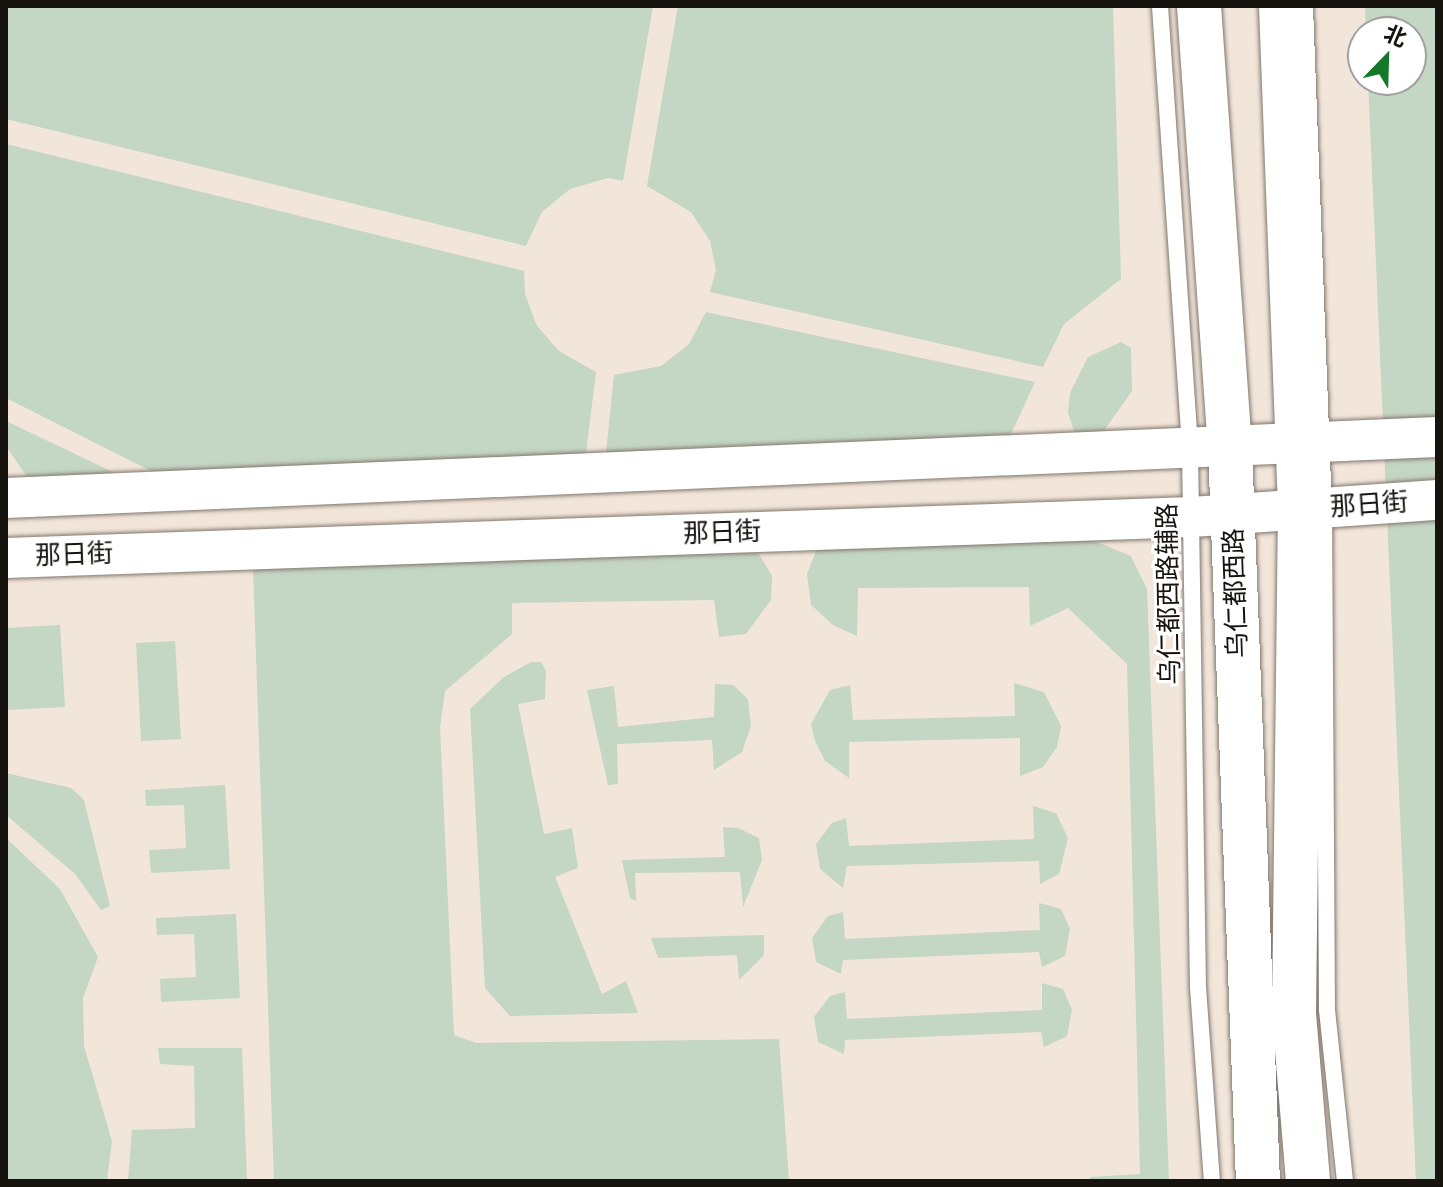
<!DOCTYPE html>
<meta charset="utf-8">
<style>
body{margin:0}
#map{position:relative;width:1443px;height:1187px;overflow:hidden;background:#f2e6db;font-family:"Space Grotesk","Noto Sans SC",sans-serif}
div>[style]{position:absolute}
.green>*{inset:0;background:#c4d6c4}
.roads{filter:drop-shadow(0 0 2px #82776d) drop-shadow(0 0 2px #82776d)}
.service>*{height:16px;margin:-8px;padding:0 8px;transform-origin:8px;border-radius:8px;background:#fff}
.tertiary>*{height:40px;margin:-20px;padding:0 20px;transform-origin:20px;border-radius:20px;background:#fff}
.secondary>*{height:44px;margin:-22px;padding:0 22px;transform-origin:22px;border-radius:22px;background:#fff}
span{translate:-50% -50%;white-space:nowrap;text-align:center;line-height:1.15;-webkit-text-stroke:6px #fff;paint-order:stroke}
.street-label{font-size:26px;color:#17130f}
.frame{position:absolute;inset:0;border:8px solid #17130f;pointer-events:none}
.north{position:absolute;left:1347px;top:16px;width:80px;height:80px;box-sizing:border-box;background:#fff;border:2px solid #a2a19f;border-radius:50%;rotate:23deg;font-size:22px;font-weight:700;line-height:32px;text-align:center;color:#17130f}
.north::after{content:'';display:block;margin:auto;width:28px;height:36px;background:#157728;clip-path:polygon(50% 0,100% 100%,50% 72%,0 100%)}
</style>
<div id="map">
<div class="green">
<i style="clip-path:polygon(6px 6px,653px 6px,623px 181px,608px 178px,570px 189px,542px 212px,526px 246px,6px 119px)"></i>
<i style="clip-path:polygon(678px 6px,1113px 6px,1121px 279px,1064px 324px,1043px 367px,710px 292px,716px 270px,710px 241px,691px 212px,647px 186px)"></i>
<i style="clip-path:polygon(1365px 6px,1437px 6px,1437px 1181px,1416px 1181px,1368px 80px,1411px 80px,1411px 32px,1366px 32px)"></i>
<i style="clip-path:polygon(6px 144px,524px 271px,525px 294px,537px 326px,559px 351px,596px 372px,585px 461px,167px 479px,6px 398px)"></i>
<i style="clip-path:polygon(706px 312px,1035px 382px,1005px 447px,605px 462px,614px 375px,661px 366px,689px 344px)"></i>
<i style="clip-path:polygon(1121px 342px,1131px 348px,1132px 391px,1101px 435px,1077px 441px,1068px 412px,1070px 393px,1088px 357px)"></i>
<i style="clip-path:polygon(6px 421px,140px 485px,34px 487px,6px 446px)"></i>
<i style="clip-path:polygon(1087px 538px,1131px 556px,1147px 589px,1169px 1181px,1090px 1181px,1090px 1177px,1140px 1174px,1127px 664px,1068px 608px,1030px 626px,1029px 587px,858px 588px,857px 636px,833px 625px,811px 605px,807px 574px,818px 546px)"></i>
<i style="clip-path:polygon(756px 549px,772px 576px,771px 600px,746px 634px,719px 637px,714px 600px,512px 603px,512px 634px,445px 691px,440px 727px,454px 1035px,476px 1043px,779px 1039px,789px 1181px,274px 1181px,253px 568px)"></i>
<i style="clip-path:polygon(60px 625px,65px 707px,6px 710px,6px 628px)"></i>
<i style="clip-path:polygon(175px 641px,181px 739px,141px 741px,136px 643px)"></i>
<i style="clip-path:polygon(531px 662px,541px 662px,546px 671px,545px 699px,518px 704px,544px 834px,572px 828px,578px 868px,555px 877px,602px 994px,626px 981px,638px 1013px,510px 1016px,485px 988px,470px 709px,504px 677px)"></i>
<i style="clip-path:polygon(1014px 683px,1044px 692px,1061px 726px,1057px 747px,1043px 767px,1020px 776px,1020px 738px,849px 742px,849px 778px,825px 761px,815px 741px,811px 724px,830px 690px,850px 685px,853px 720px,1015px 716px)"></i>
<i style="clip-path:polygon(715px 684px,733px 685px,748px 699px,751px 726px,742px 752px,714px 770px,712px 740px,617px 744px,618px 784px,608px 785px,587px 690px,614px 686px,618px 727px,714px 717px)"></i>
<i style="clip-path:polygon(6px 773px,71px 788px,84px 800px,110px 906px,101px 910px,75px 874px,6px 815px)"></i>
<i style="clip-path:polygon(225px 785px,230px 869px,151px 873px,149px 850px,186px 848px,184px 805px,146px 806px,145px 790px)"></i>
<i style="clip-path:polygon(1033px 806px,1056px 813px,1068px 838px,1059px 874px,1040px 884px,1039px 861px,847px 866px,843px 888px,820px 869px,816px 844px,832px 823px,846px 818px,849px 846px,1034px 839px)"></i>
<i style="clip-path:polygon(723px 827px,738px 828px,759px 838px,762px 860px,743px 907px,740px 872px,635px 873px,636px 901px,630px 898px,622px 860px,725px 857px)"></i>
<i style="clip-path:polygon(6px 838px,60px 889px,98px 957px,83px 998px,84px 1046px,112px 1141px,107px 1181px,6px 1181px)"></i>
<i style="clip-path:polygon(1039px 903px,1061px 909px,1070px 929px,1065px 956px,1042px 967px,1039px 952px,843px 960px,841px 974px,816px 962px,812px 938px,828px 916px,843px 912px,845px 939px,1040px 930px)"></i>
<i style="clip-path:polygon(236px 914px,240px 998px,161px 1002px,160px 979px,196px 977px,194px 934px,157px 935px,156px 918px)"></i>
<i style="clip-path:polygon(764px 935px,764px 955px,739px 980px,737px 955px,658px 958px,651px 938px)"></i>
<i style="clip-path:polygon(1042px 983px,1063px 989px,1072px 1010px,1067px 1036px,1044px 1047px,1041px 1032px,845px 1040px,844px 1054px,818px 1042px,814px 1017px,830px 996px,845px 992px,847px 1019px,1042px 1010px)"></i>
<i style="clip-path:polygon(158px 1048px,242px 1048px,247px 1181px,128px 1181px,132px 1130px,195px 1128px,194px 1066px,160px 1064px)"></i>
</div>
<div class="roads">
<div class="service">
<i style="left:1160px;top:6px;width:445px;rotate:86.1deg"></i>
<i style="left:1190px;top:450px;width:537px;rotate:89.15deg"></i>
<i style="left:1198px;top:987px;width:195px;rotate:85.9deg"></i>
<i style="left:1305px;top:6px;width:503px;rotate:87.84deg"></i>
<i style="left:1324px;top:509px;width:501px;rotate:89.66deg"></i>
<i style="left:1327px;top:1010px;width:172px;rotate:84deg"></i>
</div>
<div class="tertiary">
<i style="left:6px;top:498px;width:1432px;rotate:-2.44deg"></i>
<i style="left:6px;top:558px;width:1187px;rotate:-1.98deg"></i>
<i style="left:1192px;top:517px;width:246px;rotate:-4deg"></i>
</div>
<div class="secondary">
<i style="left:1199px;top:6px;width:442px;rotate:86deg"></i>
<i style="left:1230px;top:447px;width:735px;rotate:87.82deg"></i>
<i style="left:1281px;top:6px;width:501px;rotate:87.83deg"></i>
<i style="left:1300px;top:507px;width:507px;rotate:90.68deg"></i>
<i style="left:1294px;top:1014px;width:168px;rotate:85.2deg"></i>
</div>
</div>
<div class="street-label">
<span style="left:1369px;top:505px;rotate:-4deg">那日街</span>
<span style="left:722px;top:533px;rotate:-2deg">那日街</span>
<span style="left:74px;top:555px;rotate:-2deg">那日街</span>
<span style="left:1236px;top:593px;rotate:-92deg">乌仁都西路</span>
<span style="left:1169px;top:594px;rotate:-91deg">乌仁都西路辅路</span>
</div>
<div class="frame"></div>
<div class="north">北</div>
</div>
